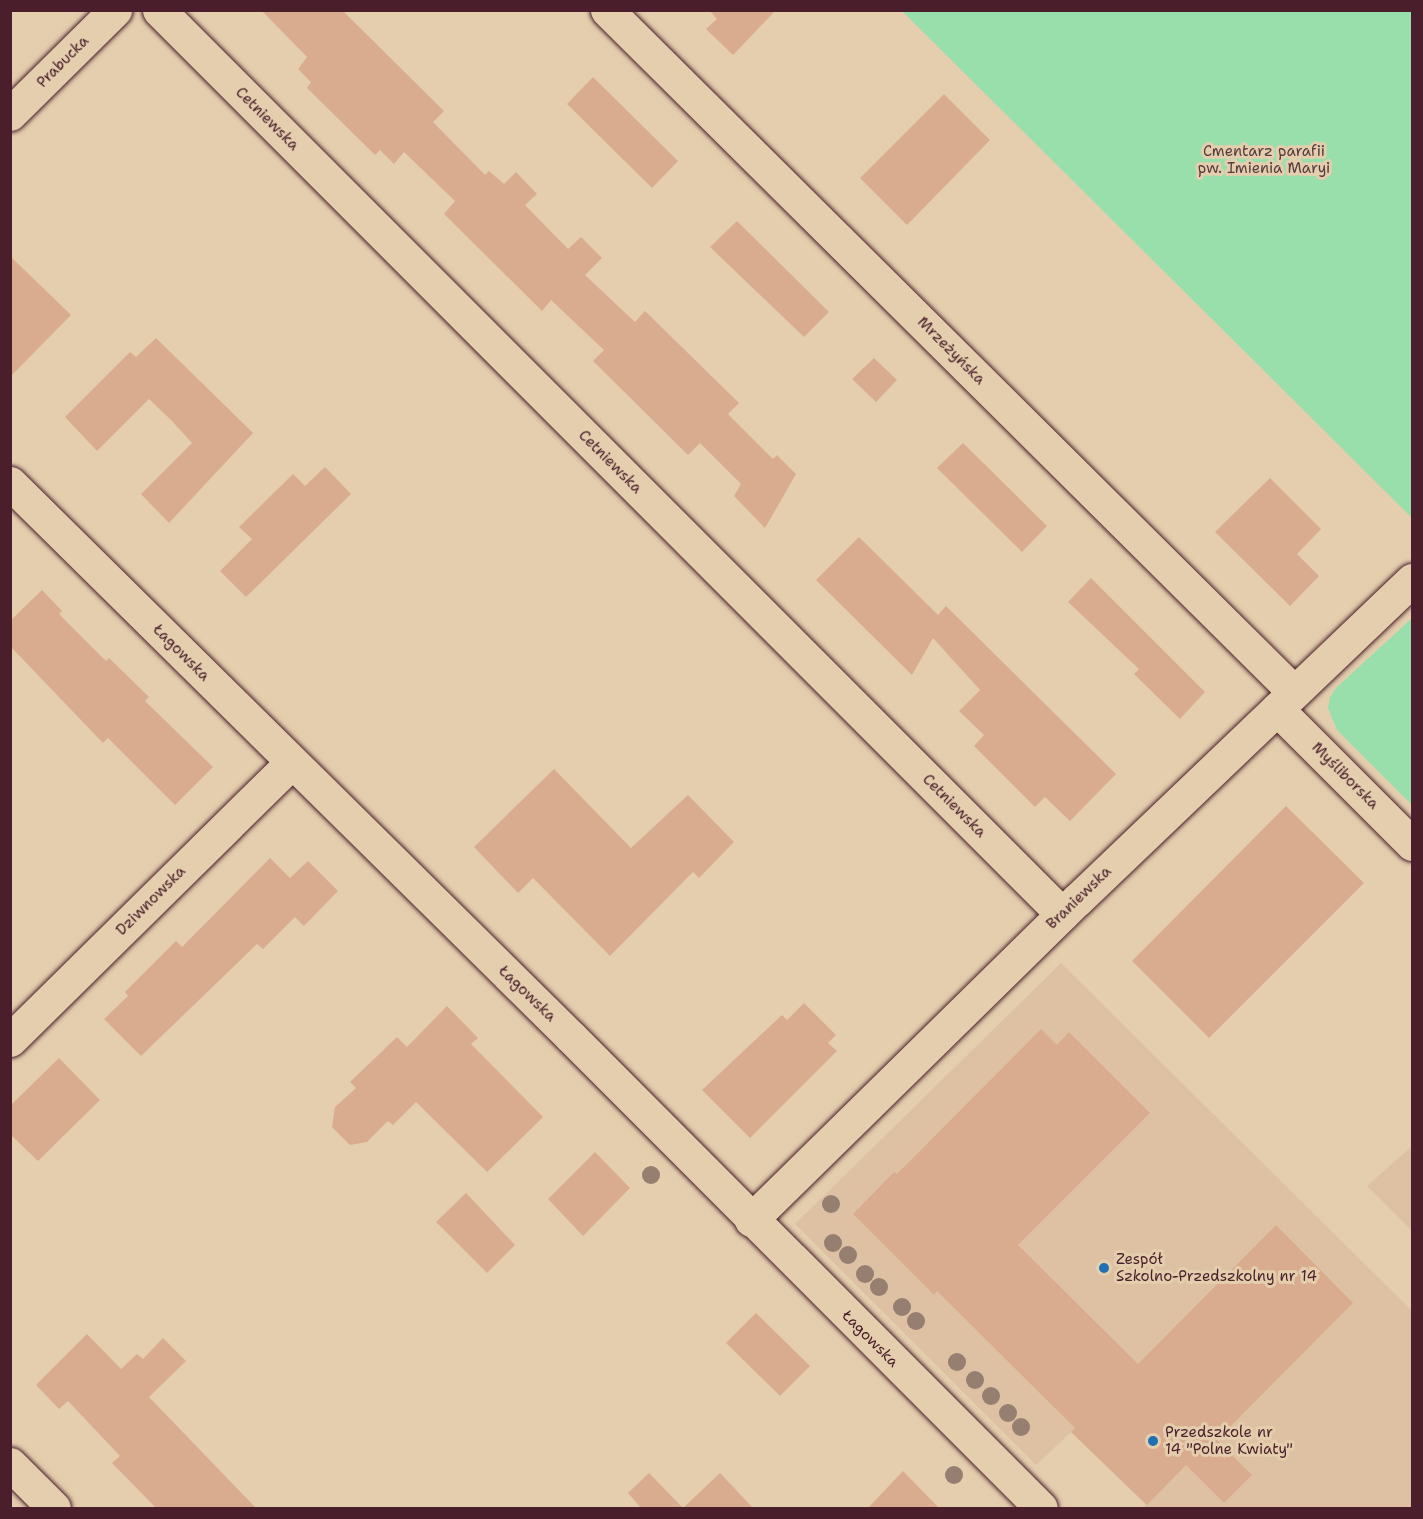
<!DOCTYPE html>
<meta charset="utf-8">
<style>
body{margin:0}
#map{position:relative;width:1423px;height:1519px;overflow:hidden;background:#e4cead;font-family:"Shantell Sans",sans-serif}
div>[style]{position:absolute}
.built>*{inset:0;background:#dec1a2}
.green>*{inset:0;background:#99dfac}
.building>*{inset:0;background:#daac8f}
.roads{filter:drop-shadow(0 0 2px #4a1f2b) drop-shadow(0 0 2px #4a1f2b)}
.street>*{height:33px;margin:-16.5px;padding:0 16.5px;transform-origin:16.5px;border-radius:16.5px;background:#e4cead}
.trees>*{width:18px;height:18px;margin:-9px;border-radius:50%;background:#967e70}
.dots>*{width:16px;height:16px;translate:-50% -50%;box-sizing:border-box;border:3px solid #e4cead;border-radius:50%}
span{translate:-50% -50%;white-space:nowrap;text-align:center;line-height:1.15;-webkit-text-stroke:6px #e4cead;paint-order:stroke}
.street-label{font-size:15px;color:#4a1f2b}
.park-label{font-size:15px;color:#563c3e}
.poi-label{font-size:15px;color:#4a1f2b}
.left{translate:0 -50%;text-align:left}
.frame{position:absolute;inset:0;border:12px solid #4a1f2b;pointer-events:none}
</style>
<div id="map">
<div class="built">
<i style="clip-path:polygon(1061px 963px,1412px 1311px,1412px 1508px,1144px 1508px,1146px 1505px,1071px 1432px,1036px 1465px,795px 1224px)"></i>
<i style="clip-path:polygon(1411px 1147px,1412px 1148px,1412px 1231px,1367px 1186px)"></i>
</div>
<div class="green">
<i style="clip-path:polygon(902px 11px,1412px 11px,1412px 518px)"></i>
<i style="clip-path:polygon(1412px 618px,1412px 805px,1337px 730px,1328px 708px,1330px 697px,1336px 688px)"></i>
</div>
<div class="building">
<i style="clip-path:polygon(261px 10px,342px 10px,444px 111px,433px 122px,485px 175px,489px 171px,504px 184px,516px 172px,537px 194px,525px 205px,568px 249px,581px 237px,602px 258px,585px 275px,635px 322px,645px 311px,739px 403px,728px 414px,773px 459px,777px 455px,796px 474px,765px 528px,734px 496px,741px 484px,700px 443px,688px 455px,593px 361px,604px 350px,551px 300px,542px 311px,444px 214px,455px 201px,404px 152px,394px 164px,380px 150px,375px 155px,307px 88px,311px 82px,298px 69px,307px 57px)"></i>
<i style="clip-path:polygon(709px 10px,776px 10px,733px 55px,706px 29px,717px 19px)"></i>
<i style="clip-path:polygon(593px 77px,678px 161px,652px 188px,567px 104px)"></i>
<i style="clip-path:polygon(944px 94px,990px 140px,907px 225px,860px 178px)"></i>
<i style="clip-path:polygon(737px 221px,829px 312px,804px 337px,710px 247px)"></i>
<i style="clip-path:polygon(10px 256px,71px 315px,10px 377px)"></i>
<i style="clip-path:polygon(156px 338px,253px 433px,169px 523px,141px 494px,192px 443px,171px 420px,149px 399px,97px 451px,65px 417px,130px 352px,136px 357px)"></i>
<i style="clip-path:polygon(874px 358px,897px 380px,876px 402px,852px 379px)"></i>
<i style="clip-path:polygon(963px 443px,1047px 526px,1022px 552px,937px 468px)"></i>
<i style="clip-path:polygon(325px 467px,351px 494px,246px 597px,220px 571px,252px 539px,239px 527px,293px 474px,305px 486px)"></i>
<i style="clip-path:polygon(1270px 478px,1321px 529px,1297px 554px,1319px 576px,1290px 606px,1215px 532px)"></i>
<i style="clip-path:polygon(859px 537px,938px 615px,946px 606px,1116px 774px,1070px 821px,1045px 797px,1035px 807px,974px 746px,984px 735px,959px 711px,980px 690px,933px 638px,912px 675px,816px 580px)"></i>
<i style="clip-path:polygon(1091px 578px,1205px 692px,1180px 719px,1134px 674px,1139px 669px,1068px 602px)"></i>
<i style="clip-path:polygon(42px 590px,62px 611px,59px 614px,106px 661px,109px 658px,149px 697px,145px 701px,213px 767px,175px 805px,108px 738px,103px 743px,10px 646px,10px 621px)"></i>
<i style="clip-path:polygon(554px 769px,631px 848px,688px 795px,734px 842px,699px 878px,693px 872px,610px 956px,533px 878px,518px 893px,474px 847px)"></i>
<i style="clip-path:polygon(1286px 806px,1364px 883px,1209px 1038px,1132px 961px)"></i>
<i style="clip-path:polygon(270px 858px,290px 878px,308px 861px,338px 891px,304px 926px,295px 917px,263px 949px,257px 944px,141px 1056px,104px 1019px,128px 996px,125px 992px,176px 941px,182px 947px)"></i>
<i style="clip-path:polygon(804px 1003px,836px 1035px,828px 1043px,837px 1051px,750px 1138px,702px 1090px,782px 1015px,787px 1020px)"></i>
<i style="clip-path:polygon(447px 1006px,478px 1038px,471px 1044px,543px 1117px,487px 1172px,416px 1102px,393px 1125px,388px 1121px,367px 1142px,350px 1145px,332px 1127px,335px 1107px,356px 1088px,350px 1082px,397px 1037px,407px 1047px)"></i>
<i style="clip-path:polygon(1041px 1029px,1057px 1045px,1069px 1032px,1150px 1113px,1018px 1245px,1138px 1364px,1276px 1225px,1353px 1303px,1217px 1440px,1252px 1475px,1224px 1503px,1186px 1465px,1147px 1505px,1071px 1432px,1075px 1428px,937px 1291px,934px 1295px,853px 1214px,894px 1172px,897px 1174px)"></i>
<i style="clip-path:polygon(59px 1058px,100px 1100px,38px 1161px,10px 1134px,10px 1106px)"></i>
<i style="clip-path:polygon(595px 1152px,630px 1188px,583px 1236px,548px 1199px)"></i>
<i style="clip-path:polygon(466px 1193px,515px 1245px,487px 1273px,436px 1222px)"></i>
<i style="clip-path:polygon(756px 1313px,810px 1366px,780px 1396px,726px 1343px)"></i>
<i style="clip-path:polygon(87px 1334px,121px 1369px,137px 1354px,143px 1359px,163px 1338px,186px 1361px,149px 1397px,257px 1509px,157px 1509px,112px 1463px,120px 1456px,68px 1401px,59px 1409px,36px 1385px)"></i>
<i style="clip-path:polygon(903px 1471px,940px 1509px,867px 1509px)"></i>
<i style="clip-path:polygon(649px 1473px,683px 1508px,720px 1473px,754px 1509px,642px 1509px,628px 1493px)"></i>
</div>
<div class="roads">
<div class="street">
<i style="left:159px;top:10px;width:1278px;rotate:45.03deg"></i>
<i style="left:607px;top:10px;width:968px;rotate:44.79deg"></i>
<i style="left:10px;top:114px;width:148px;rotate:-44.7deg"></i>
<i style="left:10px;top:483px;width:788px;rotate:44.64deg"></i>
<i style="left:571px;top:1037px;width:665px;rotate:45.06deg"></i>
<i style="left:1277px;top:709px;width:191px;rotate:45deg"></i>
<i style="left:10px;top:1040px;width:395px;rotate:-44.6deg"></i>
<i style="left:751px;top:1220px;width:457px;rotate:-44.5deg"></i>
<i style="left:1077px;top:900px;width:463px;rotate:-43.7deg"></i>
<i style="left:10px;top:1464px;width:62px;rotate:45deg"></i>
</div>
</div>
<div class="trees">
<i style="left:651px;top:1175px"></i>
<i style="left:831px;top:1204px"></i>
<i style="left:833px;top:1243px"></i>
<i style="left:848px;top:1255px"></i>
<i style="left:865px;top:1274px"></i>
<i style="left:879px;top:1287px"></i>
<i style="left:902px;top:1307px"></i>
<i style="left:916px;top:1321px"></i>
<i style="left:957px;top:1362px"></i>
<i style="left:975px;top:1380px"></i>
<i style="left:991px;top:1396px"></i>
<i style="left:1008px;top:1413px"></i>
<i style="left:1021px;top:1427px"></i>
<i style="left:954px;top:1475px"></i>
</div>
<div class="dots">
<i style="left:1104px;top:1268px;background:#1f6fb2"></i>
<i style="left:1153px;top:1441px;background:#1f6fb2"></i>
</div>
<div class="street-label">
<span style="left:63px;top:62px;rotate:-45deg">Prabucka</span>
<span style="left:267px;top:119px;rotate:45deg">Cetniewska</span>
<span style="left:951px;top:351px;rotate:45deg">Mrzeżyńska</span>
<span style="left:610px;top:462px;rotate:45deg">Cetniewska</span>
<span style="left:181px;top:653px;rotate:45deg">Łagowska</span>
<span style="left:1345px;top:776px;rotate:45deg">Myśliborska</span>
<span style="left:954px;top:806px;rotate:45deg">Cetniewska</span>
<span style="left:1079px;top:898px;rotate:-44deg">Braniewska</span>
<span style="left:151px;top:901px;rotate:-45deg">Dziwnowska</span>
<span style="left:527px;top:994px;rotate:44deg">Łagowska</span>
<span style="left:870px;top:1339px;rotate:45deg">Łagowska</span>
</div>
<div class="park-label">
<span style="left:1264px;top:160px">Cmentarz parafii<br>pw. Imienia Maryi</span>
</div>
<div class="poi-label">
<span class="left" style="left:1116px;top:1268px">Zespół<br>Szkolno-Przedszkolny nr 14</span>
<span class="left" style="left:1165px;top:1441px">Przedszkole nr<br>14 "Polne Kwiaty"</span>
</div>
<div class="frame"></div>
</div>
